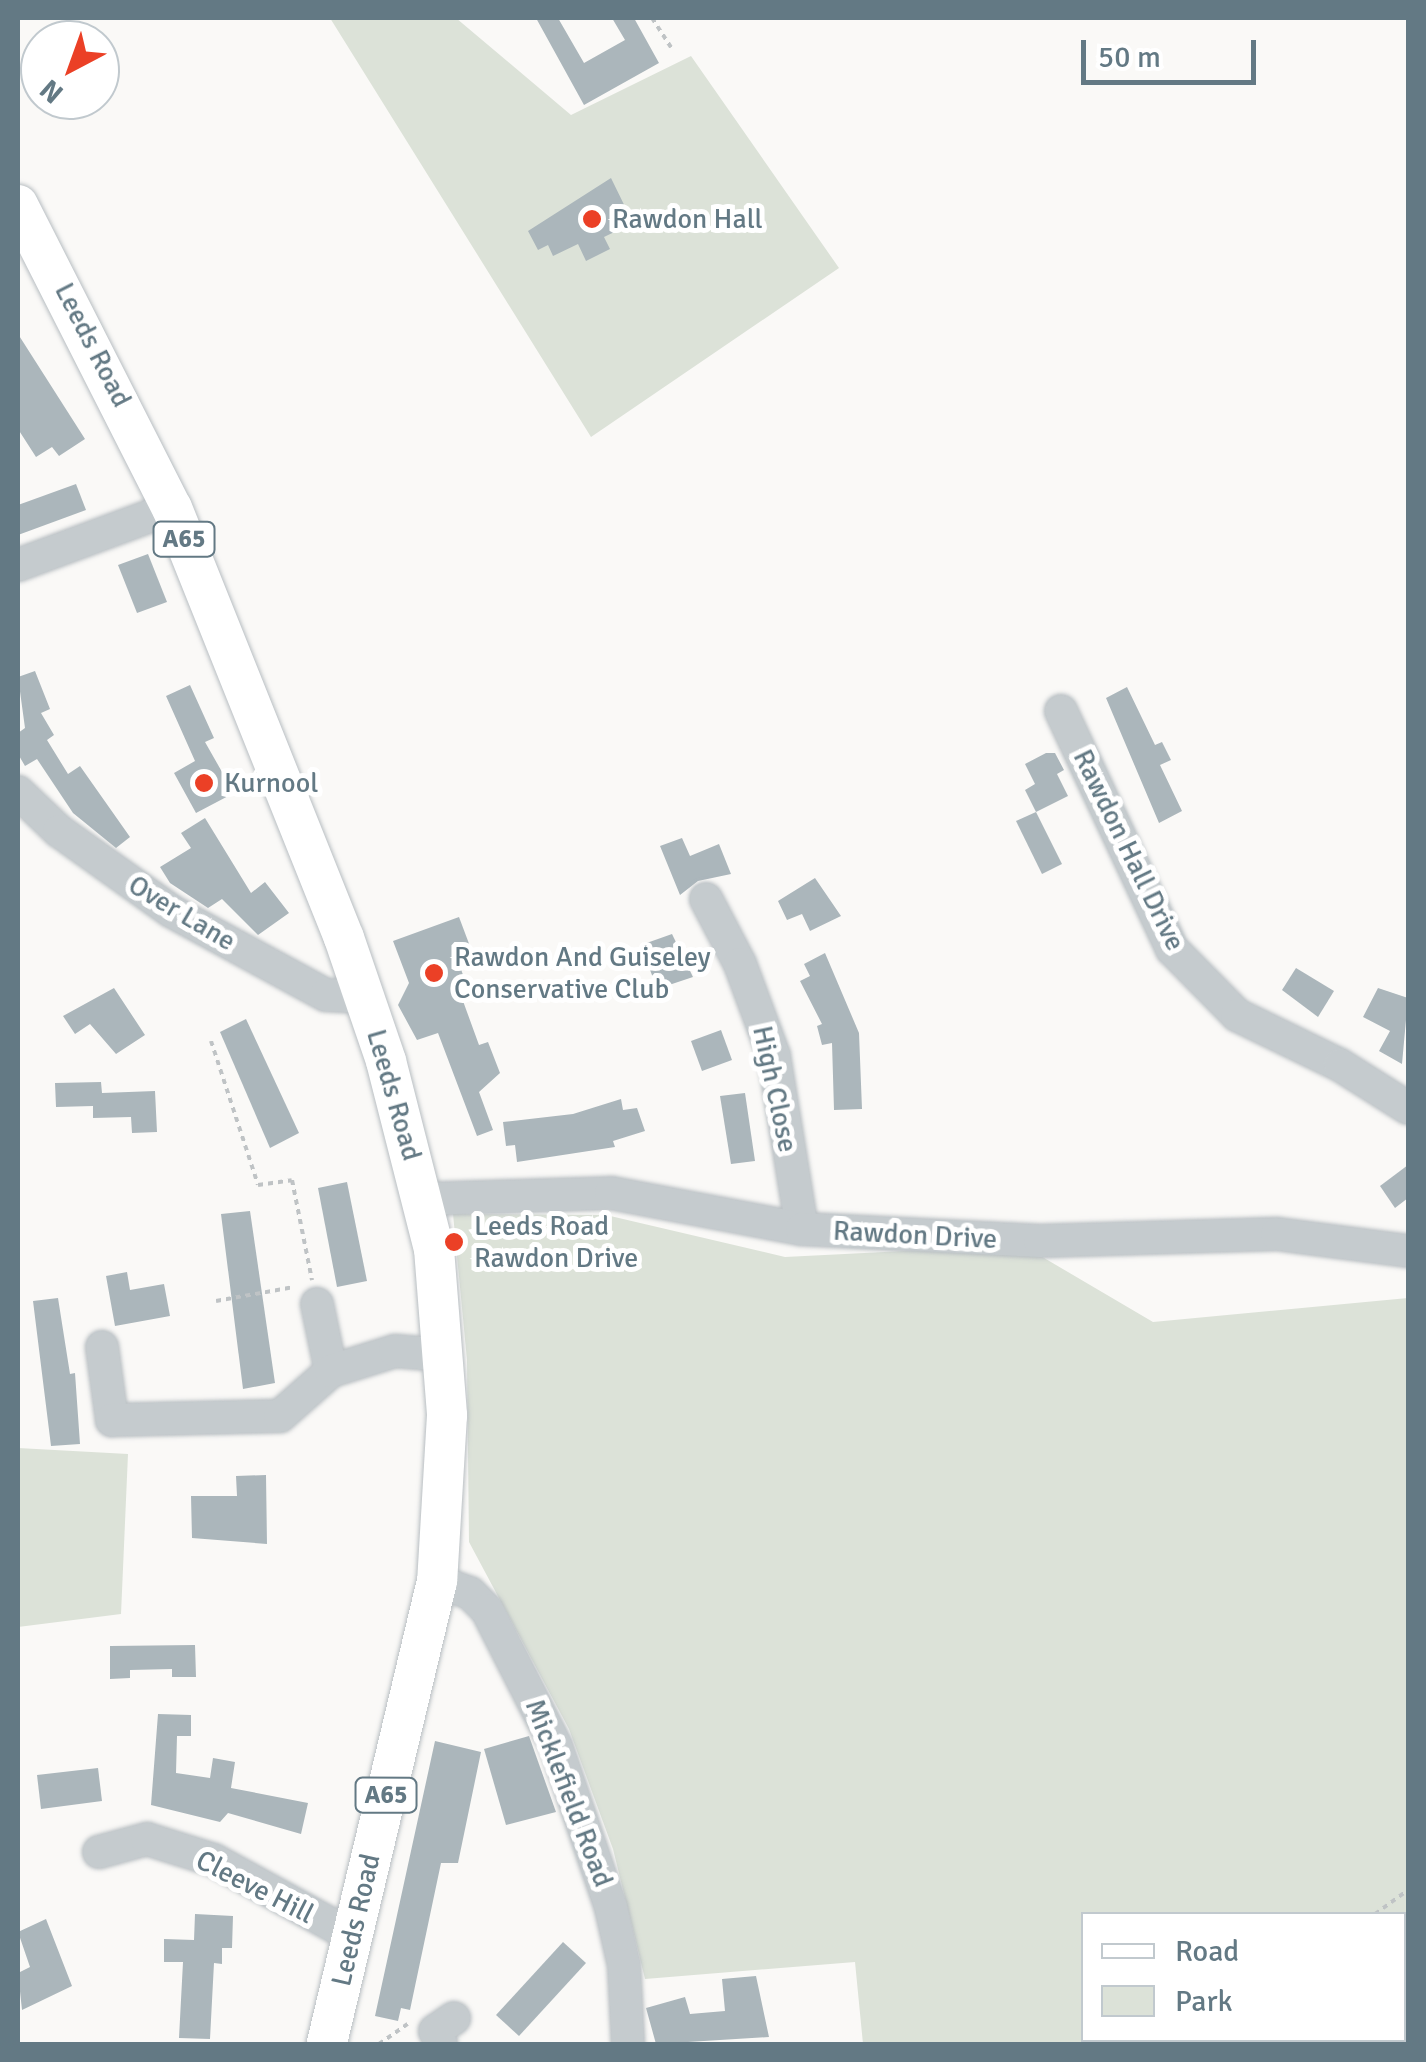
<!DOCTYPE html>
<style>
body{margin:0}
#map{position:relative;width:1426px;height:2062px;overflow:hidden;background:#faf9f7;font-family:Signika,sans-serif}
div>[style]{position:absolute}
.green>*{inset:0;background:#dce2d8}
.building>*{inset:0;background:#abb6bb}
.path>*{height:4px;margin-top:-2px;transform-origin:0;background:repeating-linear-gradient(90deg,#bfc3c5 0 5px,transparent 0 10px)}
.roads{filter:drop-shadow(0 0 2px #b8bec2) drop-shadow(0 0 2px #b8bec2)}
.minor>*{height:32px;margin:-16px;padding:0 16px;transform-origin:16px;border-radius:16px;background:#c5cbce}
.major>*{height:40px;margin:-20px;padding:0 20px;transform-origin:20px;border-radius:20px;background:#fff}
.dots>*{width:28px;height:28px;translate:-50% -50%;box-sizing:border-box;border:5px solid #fff;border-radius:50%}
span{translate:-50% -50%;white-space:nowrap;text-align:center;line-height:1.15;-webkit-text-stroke:10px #fff;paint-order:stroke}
.shield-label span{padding:2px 8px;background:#fff;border:2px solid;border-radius:8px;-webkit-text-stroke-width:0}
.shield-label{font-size:25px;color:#637984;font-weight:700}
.poi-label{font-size:28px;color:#637984}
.left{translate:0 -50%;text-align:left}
.street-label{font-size:28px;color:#637984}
.frame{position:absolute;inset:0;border:20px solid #637984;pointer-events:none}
.legend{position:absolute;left:1081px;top:1912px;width:325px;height:130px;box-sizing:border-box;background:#fff;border:2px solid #c1c9ce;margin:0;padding:12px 18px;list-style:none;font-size:30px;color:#637984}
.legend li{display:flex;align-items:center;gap:20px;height:50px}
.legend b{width:50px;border:2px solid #c1c9ce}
.north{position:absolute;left:20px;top:20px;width:100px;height:100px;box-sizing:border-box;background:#fff;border:2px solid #c1c9ce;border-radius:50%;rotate:221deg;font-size:28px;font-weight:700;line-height:40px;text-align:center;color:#637984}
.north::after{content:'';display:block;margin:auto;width:35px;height:45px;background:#eb4026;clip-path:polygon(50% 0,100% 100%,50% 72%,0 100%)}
.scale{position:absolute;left:1081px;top:40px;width:175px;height:45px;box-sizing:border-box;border:5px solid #637984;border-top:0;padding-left:12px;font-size:30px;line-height:35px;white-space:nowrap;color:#637984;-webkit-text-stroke:8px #fff;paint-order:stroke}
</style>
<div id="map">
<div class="green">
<i style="clip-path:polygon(330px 18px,456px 18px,571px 115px,691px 56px,839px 268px,591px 437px)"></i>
<i style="clip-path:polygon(453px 1214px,606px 1215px,785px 1257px,1022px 1245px,1153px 1322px,1408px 1298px,1408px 2044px,1194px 2040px,1404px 2040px,1404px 1914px,1084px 1914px,1084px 2040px,1188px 2040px,1188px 2044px,863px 2044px,855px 1962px,645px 1979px,613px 1849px,569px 1729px,469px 1542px,467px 1360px)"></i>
<i style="clip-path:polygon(18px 1448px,128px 1454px,121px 1614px,18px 1627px)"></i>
</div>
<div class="building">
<i style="clip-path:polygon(536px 18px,558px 18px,584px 63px,625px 40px,612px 18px,634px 18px,659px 63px,584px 105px)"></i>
<i style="clip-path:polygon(611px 178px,633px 223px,604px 237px,610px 249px,586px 261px,578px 244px,553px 256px,548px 245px,538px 250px,528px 231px)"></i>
<i style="clip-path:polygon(18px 334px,85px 439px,59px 456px,52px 447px,36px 457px,18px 429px)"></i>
<i style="clip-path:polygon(76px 484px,86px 510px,18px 535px,18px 505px)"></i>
<i style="clip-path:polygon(148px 554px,167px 602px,137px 613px,118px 565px)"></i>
<i style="clip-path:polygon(35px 671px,50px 709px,41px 713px,54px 735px,47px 740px,68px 774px,80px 766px,130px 837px,116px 848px,73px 813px,37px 759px,25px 766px,18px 754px,18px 733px,25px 728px,18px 677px)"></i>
<i style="clip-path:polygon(190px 685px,214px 738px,205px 742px,234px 793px,196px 813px,174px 773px,195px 761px,166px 696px)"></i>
<i style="clip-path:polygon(1127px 687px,1155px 745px,1162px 742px,1171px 760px,1160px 765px,1182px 811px,1159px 823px,1106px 698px)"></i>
<i style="clip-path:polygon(1046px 753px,1055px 753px,1064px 770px,1057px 774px,1068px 796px,1036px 812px,1025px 790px,1035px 784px,1025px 764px)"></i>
<i style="clip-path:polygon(1036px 812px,1062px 864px,1042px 874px,1016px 821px)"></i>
<i style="clip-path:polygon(205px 818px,251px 893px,265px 882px,289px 913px,258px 935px,222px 899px,208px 908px,170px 883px,160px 867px,191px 848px,181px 833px)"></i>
<i style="clip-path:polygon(682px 838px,690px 856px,719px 844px,731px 874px,698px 881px,680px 895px,660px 846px)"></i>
<i style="clip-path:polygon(815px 878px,841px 916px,810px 931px,802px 914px,787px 920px,778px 901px)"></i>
<i style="clip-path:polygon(459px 917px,474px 957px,459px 963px,467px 987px,459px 990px,479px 1045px,488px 1042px,500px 1073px,479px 1092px,493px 1130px,477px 1136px,438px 1033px,417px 1040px,398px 1005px,409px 983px,393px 941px)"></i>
<i style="clip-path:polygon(672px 934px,693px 977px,657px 989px,641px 945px)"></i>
<i style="clip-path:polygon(825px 953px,859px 1033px,862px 1109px,834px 1110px,832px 1043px,822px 1045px,817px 1026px,822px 1024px,800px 981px,810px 976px,804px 964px)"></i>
<i style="clip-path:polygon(1296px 968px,1334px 991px,1318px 1017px,1282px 990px)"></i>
<i style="clip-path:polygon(114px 988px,145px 1035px,116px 1054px,90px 1024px,75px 1034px,63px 1016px)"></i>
<i style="clip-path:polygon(1378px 988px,1408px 998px,1402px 1064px,1379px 1051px,1390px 1031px,1363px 1017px)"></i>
<i style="clip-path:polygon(246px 1019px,299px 1133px,270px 1148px,220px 1032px)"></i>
<i style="clip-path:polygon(721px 1030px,732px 1060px,702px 1071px,691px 1041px)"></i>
<i style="clip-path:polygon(101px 1082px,102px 1093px,155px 1091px,157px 1132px,132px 1133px,131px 1117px,93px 1118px,93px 1106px,56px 1107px,55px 1083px)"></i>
<i style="clip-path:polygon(745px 1093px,755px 1161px,731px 1164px,720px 1096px)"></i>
<i style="clip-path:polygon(621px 1099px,623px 1110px,637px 1108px,645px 1131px,613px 1141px,615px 1147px,517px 1162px,515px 1145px,506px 1146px,503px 1122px,573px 1114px)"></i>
<i style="clip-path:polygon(1408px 1165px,1408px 1198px,1395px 1208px,1380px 1186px)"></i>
<i style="clip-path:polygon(347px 1182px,367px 1281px,337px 1287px,318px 1188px)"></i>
<i style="clip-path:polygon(250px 1211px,275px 1383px,243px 1389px,221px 1214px)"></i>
<i style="clip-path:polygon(127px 1272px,130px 1290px,164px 1284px,170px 1316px,115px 1326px,106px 1276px)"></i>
<i style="clip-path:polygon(58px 1298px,70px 1374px,75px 1373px,80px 1444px,51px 1446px,33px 1301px)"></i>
<i style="clip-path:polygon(266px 1475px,267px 1544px,192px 1538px,191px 1496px,237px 1496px,236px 1476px)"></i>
<i style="clip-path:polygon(195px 1645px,196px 1677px,172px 1677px,172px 1669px,130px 1670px,130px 1678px,110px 1679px,110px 1646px)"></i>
<i style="clip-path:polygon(158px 1714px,191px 1715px,191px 1736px,177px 1736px,176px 1773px,210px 1778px,213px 1758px,235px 1762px,231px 1788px,308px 1803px,301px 1834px,228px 1813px,220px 1822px,151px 1805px)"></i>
<i style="clip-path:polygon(529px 1736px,556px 1812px,506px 1825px,484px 1749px)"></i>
<i style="clip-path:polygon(435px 1741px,481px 1752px,458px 1863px,441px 1863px,410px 2010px,401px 2008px,398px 2021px,375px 2016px)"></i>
<i style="clip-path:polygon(98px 1768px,102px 1801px,41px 1809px,37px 1775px)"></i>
<i style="clip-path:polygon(195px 1914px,233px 1916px,232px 1948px,222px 1948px,222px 1964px,214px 1963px,210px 2039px,179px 2038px,183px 1962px,164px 1962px,164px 1939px,194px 1940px)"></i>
<i style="clip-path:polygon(46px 1919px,72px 1986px,22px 2010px,18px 1973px,30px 1967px,18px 1932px)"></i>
<i style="clip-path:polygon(563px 1942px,586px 1963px,519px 2036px,496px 2015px)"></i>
<i style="clip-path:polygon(756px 1976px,769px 2037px,656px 2044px,646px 2008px,685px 1997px,690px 2014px,725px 2011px,722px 1979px)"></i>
</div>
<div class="path">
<i style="left:652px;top:18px;width:35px;rotate:57deg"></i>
<i style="left:211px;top:1041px;width:151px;rotate:71.9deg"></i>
<i style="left:258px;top:1185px;width:34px;rotate:-8deg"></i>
<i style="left:292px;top:1180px;width:102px;rotate:78.7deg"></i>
<i style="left:216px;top:1301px;width:79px;rotate:-10.2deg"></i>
<i style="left:1375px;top:1914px;width:41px;rotate:-36deg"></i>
<i style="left:1286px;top:2040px;width:4px;rotate:76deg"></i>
<i style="left:379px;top:2044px;width:35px;rotate:-35deg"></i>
</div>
<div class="roads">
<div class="minor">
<i style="left:18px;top:565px;width:164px;rotate:-20.3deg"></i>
<i style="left:1061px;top:711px;width:263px;rotate:65deg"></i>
<i style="left:1172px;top:949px;width:93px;rotate:45.4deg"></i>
<i style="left:1237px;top:1015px;width:114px;rotate:25.9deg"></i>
<i style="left:1340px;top:1065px;width:80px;rotate:32.3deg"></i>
<i style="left:18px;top:792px;width:57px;rotate:43.6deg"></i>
<i style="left:59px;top:831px;width:138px;rotate:35.5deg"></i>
<i style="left:171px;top:911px;width:176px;rotate:28.5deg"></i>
<i style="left:326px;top:995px;width:39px;rotate:3deg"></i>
<i style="left:706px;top:899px;width:73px;rotate:62.4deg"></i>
<i style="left:740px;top:964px;width:98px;rotate:69.7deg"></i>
<i style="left:774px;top:1056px;width:175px;rotate:80.8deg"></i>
<i style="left:424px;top:1199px;width:187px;rotate:-1.8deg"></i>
<i style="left:611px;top:1193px;width:194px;rotate:10.7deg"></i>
<i style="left:802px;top:1229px;width:238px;rotate:2.9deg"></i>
<i style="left:1040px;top:1241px;width:237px;rotate:-1.7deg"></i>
<i style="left:1277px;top:1234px;width:132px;rotate:7.4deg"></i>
<i style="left:317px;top:1304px;width:68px;rotate:78.2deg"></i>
<i style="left:102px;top:1347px;width:74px;rotate:82.2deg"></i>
<i style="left:112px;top:1420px;width:168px;rotate:-1.4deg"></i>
<i style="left:280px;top:1416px;width:68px;rotate:-41.4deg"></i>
<i style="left:331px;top:1371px;width:67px;rotate:-17.4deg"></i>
<i style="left:395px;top:1351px;width:49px;rotate:4.7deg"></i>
<i style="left:437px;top:1581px;width:35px;rotate:20deg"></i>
<i style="left:470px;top:1593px;width:24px;rotate:45deg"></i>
<i style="left:487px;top:1610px;width:153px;rotate:63.1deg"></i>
<i style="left:556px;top:1746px;width:171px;rotate:71.2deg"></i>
<i style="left:611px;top:1908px;width:58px;rotate:77.2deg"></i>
<i style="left:624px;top:1965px;width:79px;rotate:87.1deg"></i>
<i style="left:99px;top:1852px;width:50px;rotate:-15.2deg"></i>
<i style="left:147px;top:1839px;width:70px;rotate:17.4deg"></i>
<i style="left:214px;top:1860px;width:158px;rotate:28.8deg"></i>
<i style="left:441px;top:2044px;width:14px;rotate:-115deg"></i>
<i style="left:435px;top:2031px;width:23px;rotate:-34deg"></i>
</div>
<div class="major">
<i style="left:18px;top:205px;width:340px;rotate:63.1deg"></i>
<i style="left:172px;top:508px;width:463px;rotate:68.2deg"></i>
<i style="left:344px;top:938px;width:130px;rotate:71.1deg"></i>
<i style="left:386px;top:1061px;width:194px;rotate:75.7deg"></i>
<i style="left:434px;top:1249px;width:167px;rotate:85.5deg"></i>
<i style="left:447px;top:1415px;width:166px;rotate:93.4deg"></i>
<i style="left:437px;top:1581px;width:476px;rotate:103.4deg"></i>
</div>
</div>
<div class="dots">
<i style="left:592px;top:219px;background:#eb4026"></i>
<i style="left:204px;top:783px;background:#eb4026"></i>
<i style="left:434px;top:973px;background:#eb4026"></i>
<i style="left:454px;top:1242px;background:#eb4026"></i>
</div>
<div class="shield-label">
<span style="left:184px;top:539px">A65</span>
<span style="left:386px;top:1795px">A65</span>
</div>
<div class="poi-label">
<span class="left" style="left:612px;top:219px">Rawdon Hall</span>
<span class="left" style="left:224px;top:783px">Kurnool</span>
<span class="left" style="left:454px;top:973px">Rawdon And Guiseley<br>Conservative Club</span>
<span class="left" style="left:474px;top:1242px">Leeds Road<br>Rawdon Drive</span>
</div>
<div class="street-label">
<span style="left:93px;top:345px;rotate:63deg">Leeds Road</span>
<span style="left:1129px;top:850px;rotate:64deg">Rawdon Hall Drive</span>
<span style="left:182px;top:913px;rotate:31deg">Over Lane</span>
<span style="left:775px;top:1089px;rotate:78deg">High Close</span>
<span style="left:394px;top:1095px;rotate:74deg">Leeds Road</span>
<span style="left:915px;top:1235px;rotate:3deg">Rawdon Drive</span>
<span style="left:569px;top:1793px;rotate:69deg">Micklefield Road</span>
<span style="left:255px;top:1887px;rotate:27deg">Cleeve Hill</span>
<span style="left:356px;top:1920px;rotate:-77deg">Leeds Road</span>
</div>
<div class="frame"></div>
<ul class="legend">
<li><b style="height:12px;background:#fff"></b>Road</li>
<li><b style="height:28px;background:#dce2d8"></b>Park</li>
</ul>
<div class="north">N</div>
<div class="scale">50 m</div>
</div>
